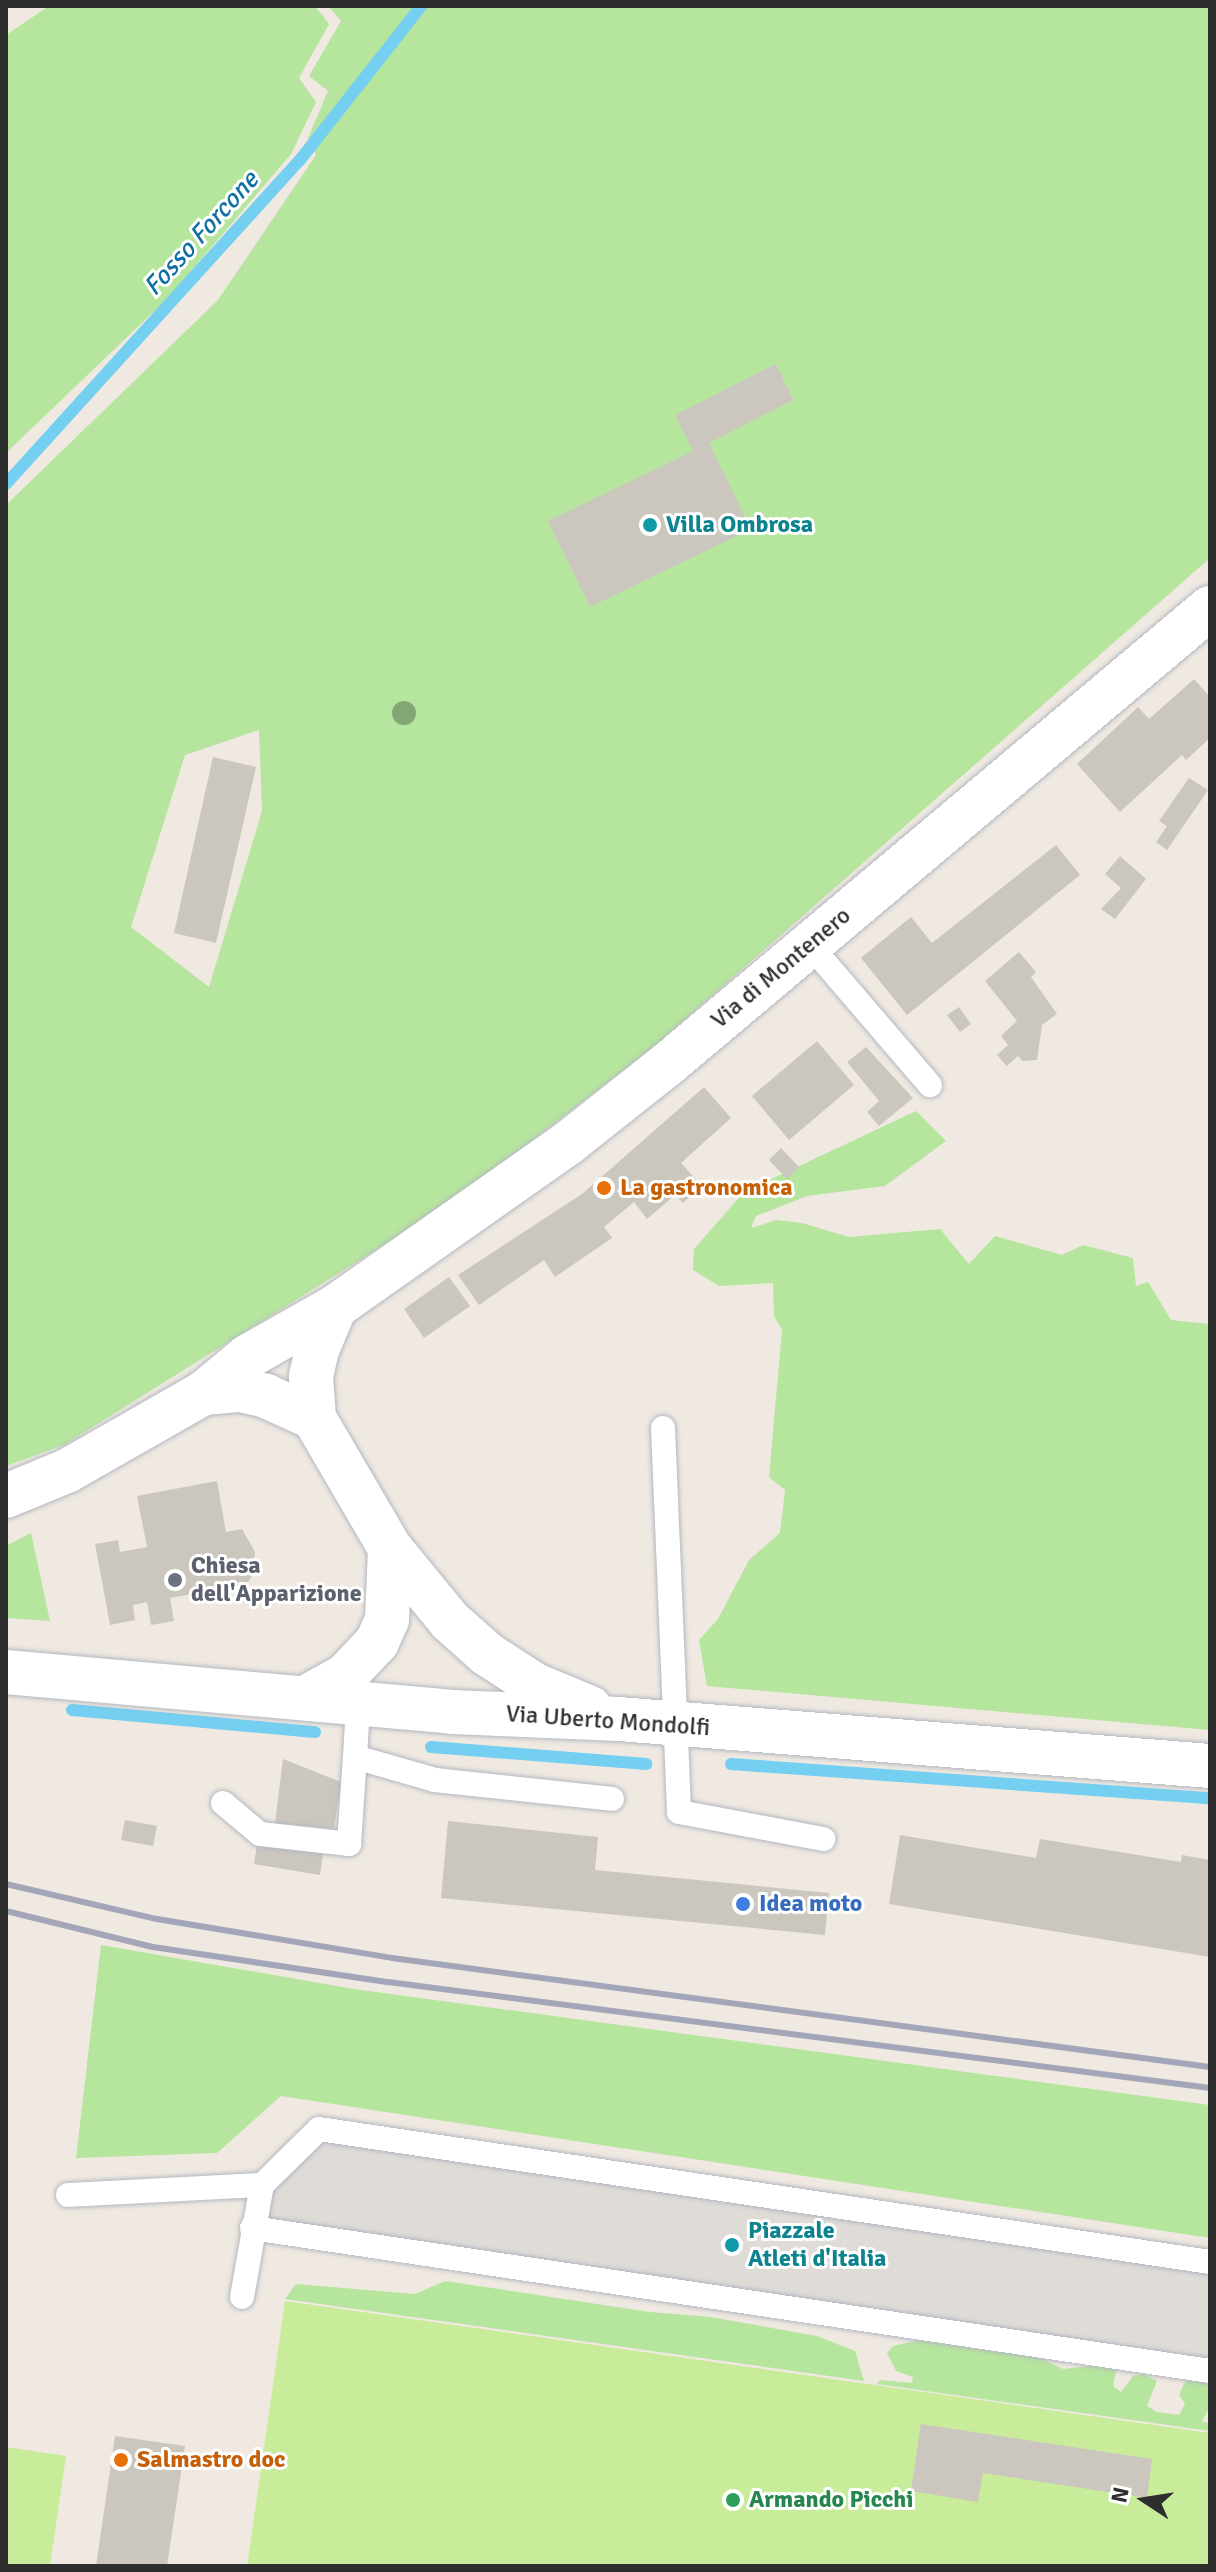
<!DOCTYPE html>
<style>
body{margin:0}
#map{position:relative;width:1216px;height:2572px;overflow:hidden;background:#efe9e1;font-family:Signika,sans-serif}
div>[style]{position:absolute}
.green>*{inset:0;background:#b6e59e}
.pitch>*{inset:0;background:#c9ec9a}
.plaza>*{inset:0;background:#dfdcd8}
.stream>*{height:12px;margin:-6px;padding:0 6px;transform-origin:6px;border-radius:6px;background:#75cff0}
.building>*{inset:0;background:#cbc7bf}
.roads{filter:drop-shadow(0 0 2px #b4b7c1) drop-shadow(0 0 2px #b4b7c1)}
.service>*{height:24px;margin:-12px;padding:0 12px;transform-origin:12px;border-radius:12px;background:#fff}
.tertiary>*{height:44px;margin:-22px;padding:0 22px;transform-origin:22px;border-radius:22px;background:#fff}
.secondary>*{height:44px;margin:-22px;padding:0 22px;transform-origin:22px;border-radius:22px;background:#fff}
.rail>*{height:6px;margin:-3px;padding:0 3px;transform-origin:3px;border-radius:3px;background:#a3a6b8}
.trees>*{width:24px;height:24px;margin:-12px;border-radius:50%;background:#84a574}
.dots>*{width:22px;height:22px;translate:-50% -50%;box-sizing:border-box;border:4px solid #fff;border-radius:50%}
span{translate:-50% -50%;white-space:nowrap;text-align:center;line-height:1.15;-webkit-text-stroke:6px #fff;paint-order:stroke}
.culture-label{font-size:24px;color:#0d838f;font-weight:700}
.left{translate:0 -50%;text-align:left}
.street-label{font-size:24px;color:#2e2e2e}
.food-label{font-size:24px;color:#c56008;font-weight:700}
.worship-label{font-size:24px;color:#5b616d;font-weight:700}
.shop-label{font-size:24px;color:#366cbe;font-weight:700}
.leisure-label{font-size:24px;color:#27864d;font-weight:700}
.water-label{font-size:26px;color:#0d6fa3;font-style:italic}
.frame{position:absolute;inset:0;border:8px solid #2e2e2e;pointer-events:none}
.north{position:absolute;left:1104px;top:2460px;width:80px;height:80px;-webkit-text-stroke:6px #fff;paint-order:stroke;rotate:282deg;font-size:22px;font-weight:700;line-height:32px;text-align:center;color:#2e2e2e}
.north::after{content:'';display:block;margin:auto;width:28px;height:36px;background:#2e2e2e;clip-path:polygon(50% 0,100% 100%,50% 72%,0 100%)}
</style>
<div id="map">
<div class="green">
<i style="clip-path:polygon(49px 6px,315px 6px,329px 24px,299px 78px,316px 102px,291px 154px,169px 297px,6px 453px,6px 35px)"></i>
<i style="clip-path:polygon(evenodd,328px 6px,1210px 6px,1210px 558px,649px 1051px,446px 1206px,64px 1445px,6px 1466px,6px 505px,218px 300px,316px 155px,308px 138px,328px 91px,309px 76px,341px 21px,328px 6px,259px 730px,262px 811px,209px 987px,131px 927px,185px 755px,259px 730px)"></i>
<i style="clip-path:polygon(916px 1111px,946px 1141px,885px 1186px,807px 1196px,756px 1216px,751px 1228px,777px 1220px,802px 1223px,849px 1237px,940px 1229px,969px 1264px,995px 1236px,1062px 1255px,1083px 1245px,1133px 1258px,1136px 1286px,1148px 1282px,1171px 1320px,1210px 1324px,1210px 1730px,707px 1686px,699px 1640px,718px 1619px,749px 1560px,780px 1533px,785px 1490px,769px 1477px,782px 1330px,774px 1316px,773px 1283px,719px 1286px,693px 1270px,694px 1249px,744px 1192px)"></i>
<i style="clip-path:polygon(31px 1533px,50px 1621px,6px 1618px,6px 1546px)"></i>
<i style="clip-path:polygon(101px 1945px,354px 1989px,1210px 2105px,1210px 2238px,281px 2096px,217px 2153px,76px 2158px)"></i>
<i style="clip-path:polygon(445px 2281px,650px 2312px,711px 2317px,817px 2336px,855px 2351px,864px 2381px,285px 2299px,296px 2284px,415px 2294px)"></i>
<i style="clip-path:polygon(926px 2339px,1032px 2354px,1063px 2369px,1118px 2363px,1113px 2386px,1121px 2392px,1133px 2376px,1143px 2374px,1157px 2381px,1147px 2406px,1157px 2412px,1179px 2415px,1185px 2404px,1179px 2395px,1186px 2380px,1204px 2364px,1210px 2367px,1210px 2407px,1202px 2421px,1210px 2424px,1210px 2431px,877px 2384px,880px 2380px,912px 2383px,913px 2377px,896px 2371px,887px 2353px,893px 2346px)"></i>
</div>
<div class="pitch">
<i style="clip-path:polygon(285px 2301px,1210px 2433px,1210px 2566px,247px 2566px)"></i>
<i style="clip-path:polygon(6px 2447px,66px 2456px,50px 2566px,6px 2566px)"></i>
</div>
<div class="plaza">
<i style="clip-path:polygon(319px 2129px,1210px 2262px,1210px 2371px,252px 2228px,262px 2185px)"></i>
</div>
<div class="stream">
<i style="left:6px;top:484px;width:438px;rotate:-47.8deg"></i>
<i style="left:300px;top:160px;width:196px;rotate:-51.8deg"></i>
<i style="left:72px;top:1710px;width:244px;rotate:5.2deg"></i>
<i style="left:431px;top:1747px;width:216px;rotate:4.5deg"></i>
<i style="left:731px;top:1764px;width:480px;rotate:4.1deg"></i>
</div>
<div class="building">
<i style="clip-path:polygon(776px 364px,793px 400px,709px 443px,751px 529px,590px 607px,548px 521px,693px 451px,675px 415px)"></i>
<i style="clip-path:polygon(1194px 679px,1210px 697px,1210px 738px,1186px 760px,1182px 755px,1120px 812px,1077px 764px,1138px 707px,1149px 719px)"></i>
<i style="clip-path:polygon(213px 757px,256px 767px,216px 943px,174px 933px)"></i>
<i style="clip-path:polygon(1189px 778px,1208px 790px,1167px 850px,1156px 842px,1167px 826px,1159px 821px)"></i>
<i style="clip-path:polygon(1056px 845px,1080px 875px,907px 1015px,861px 958px,911px 917px,932px 943px)"></i>
<i style="clip-path:polygon(1120px 856px,1146px 879px,1115px 919px,1101px 909px,1121px 888px,1105px 874px)"></i>
<i style="clip-path:polygon(1019px 952px,1036px 972px,1031px 977px,1057px 1014px,1042px 1025px,1037px 1060px,1023px 1061px,1018px 1056px,1007px 1066px,997px 1055px,1008px 1045px,1001px 1036px,1017px 1021px,985px 981px)"></i>
<i style="clip-path:polygon(959px 1007px,971px 1024px,960px 1032px,947px 1015px)"></i>
<i style="clip-path:polygon(817px 1041px,854px 1085px,789px 1140px,752px 1096px)"></i>
<i style="clip-path:polygon(866px 1047px,913px 1098px,879px 1126px,867px 1112px,879px 1101px,847px 1062px)"></i>
<i style="clip-path:polygon(704px 1087px,731px 1118px,681px 1163px,702px 1186px,683px 1203px,675px 1195px,647px 1219px,634px 1202px,604px 1227px,612px 1238px,555px 1277px,544px 1260px,479px 1305px,458px 1275px,582px 1194px)"></i>
<i style="clip-path:polygon(781px 1148px,799px 1167px,787px 1179px,769px 1160px)"></i>
<i style="clip-path:polygon(449px 1277px,470px 1306px,424px 1338px,404px 1309px)"></i>
<i style="clip-path:polygon(217px 1481px,226px 1532px,242px 1529px,255px 1552px,252px 1576px,247px 1584px,170px 1598px,174px 1621px,151px 1625px,147px 1602px,133px 1605px,135px 1620px,110px 1625px,95px 1544px,118px 1540px,120px 1552px,147px 1547px,137px 1496px)"></i>
<i style="clip-path:polygon(283px 1759px,341px 1782px,334px 1829px,275px 1823px)"></i>
<i style="clip-path:polygon(125px 1820px,157px 1826px,153px 1846px,121px 1840px)"></i>
<i style="clip-path:polygon(448px 1821px,598px 1837px,595px 1870px,829px 1893px,825px 1935px,441px 1898px)"></i>
<i style="clip-path:polygon(900px 1835px,1036px 1858px,1040px 1839px,1181px 1862px,1182px 1855px,1210px 1860px,1210px 1957px,889px 1904px)"></i>
<i style="clip-path:polygon(258px 1838px,324px 1849px,320px 1875px,254px 1864px)"></i>
<i style="clip-path:polygon(921px 2424px,1152px 2459px,1147px 2498px,983px 2473px,978px 2502px,911px 2491px)"></i>
<i style="clip-path:polygon(115px 2436px,185px 2446px,167px 2566px,96px 2566px)"></i>
</div>
<div class="roads">
<div class="service">
<i style="left:809px;top:944px;width:186px;rotate:49.4deg"></i>
<i style="left:663px;top:1428px;width:384px;rotate:87.6deg"></i>
<i style="left:679px;top:1812px;width:147px;rotate:10.6deg"></i>
<i style="left:358px;top:1704px;width:53px;rotate:93.2deg"></i>
<i style="left:355px;top:1757px;width:83px;rotate:16deg"></i>
<i style="left:435px;top:1780px;width:178px;rotate:6.1deg"></i>
<i style="left:223px;top:1803px;width:48px;rotate:40deg"></i>
<i style="left:260px;top:1834px;width:90px;rotate:6.4deg"></i>
<i style="left:349px;top:1844px;width:87px;rotate:-86.1deg"></i>
<i style="left:68px;top:2195px;width:194px;rotate:-3deg"></i>
<i style="left:252px;top:2228px;width:969px;rotate:8.49deg"></i>
<i style="left:242px;top:2297px;width:114px;rotate:-79.9deg"></i>
<i style="left:262px;top:2185px;width:80px;rotate:-44.5deg"></i>
<i style="left:319px;top:2129px;width:901px;rotate:8.49deg"></i>
</div>
<div class="tertiary">
<i style="left:204px;top:1393px;width:56px;rotate:-39.9deg"></i>
<i style="left:247px;top:1357px;width:101px;rotate:-29.6deg"></i>
<i style="left:335px;top:1307px;width:285px;rotate:-35.1deg"></i>
<i style="left:568px;top:1143px;width:129px;rotate:-38.4deg"></i>
<i style="left:669px;top:1063px;width:707px;rotate:-40.07deg"></i>
</div>
<div class="secondary">
<i style="left:335px;top:1307px;width:47px;rotate:112.7deg"></i>
<i style="left:317px;top:1350px;width:27px;rotate:103deg"></i>
<i style="left:311px;top:1376px;width:42px;rotate:85.9deg"></i>
<i style="left:314px;top:1418px;width:151px;rotate:59.7deg"></i>
<i style="left:390px;top:1548px;width:94px;rotate:50.6deg"></i>
<i style="left:450px;top:1621px;width:50px;rotate:41.7deg"></i>
<i style="left:487px;top:1654px;width:57px;rotate:32.9deg"></i>
<i style="left:535px;top:1685px;width:60px;rotate:22.7deg"></i>
<i style="left:6px;top:1496px;width:66px;rotate:-22.3deg"></i>
<i style="left:67px;top:1471px;width:158px;rotate:-29.7deg"></i>
<i style="left:204px;top:1393px;width:37px;rotate:-5deg"></i>
<i style="left:241px;top:1390px;width:26px;rotate:13deg"></i>
<i style="left:266px;top:1396px;width:53px;rotate:24.6deg"></i>
<i style="left:6px;top:1672px;width:449px;rotate:5.1deg"></i>
<i style="left:453px;top:1712px;width:166px;rotate:2.4deg"></i>
<i style="left:619px;top:1719px;width:593px;rotate:4.55deg"></i>
<i style="left:305px;top:1698px;width:46px;rotate:-28.8deg"></i>
<i style="left:345px;top:1676px;width:47px;rotate:-46.7deg"></i>
<i style="left:377px;top:1642px;width:24px;rotate:-66deg"></i>
<i style="left:387px;top:1620px;width:72px;rotate:-87.6deg"></i>
</div>
</div>
<div class="rail">
<i style="left:6px;top:1884px;width:155px;rotate:13.1deg"></i>
<i style="left:157px;top:1919px;width:238px;rotate:9.4deg"></i>
<i style="left:392px;top:1958px;width:825px;rotate:7.59deg"></i>
<i style="left:6px;top:1911px;width:151px;rotate:13.8deg"></i>
<i style="left:153px;top:1947px;width:238px;rotate:8.5deg"></i>
<i style="left:388px;top:1982px;width:829px;rotate:7.35deg"></i>
</div>
<div class="trees">
<i style="left:404px;top:713px"></i>
</div>
<div class="dots">
<i style="left:650px;top:525px;background:#0f9aa8"></i>
<i style="left:604px;top:1188px;background:#e8710a"></i>
<i style="left:175px;top:1580px;background:#6b7280"></i>
<i style="left:743px;top:1904px;background:#3f7fe0"></i>
<i style="left:732px;top:2245px;background:#0f9aa8"></i>
<i style="left:121px;top:2460px;background:#e8710a"></i>
<i style="left:733px;top:2500px;background:#2e9e5b"></i>
</div>
<div class="culture-label">
<span class="left" style="left:666px;top:525px">Villa Ombrosa</span>
<span class="left" style="left:748px;top:2245px">Piazzale<br>Atleti d'Italia</span>
</div>
<div class="street-label">
<span style="left:781px;top:968px;rotate:-40deg">Via di Montenero</span>
<span style="left:608px;top:1721px;rotate:4deg">Via Uberto Mondolfi</span>
</div>
<div class="food-label">
<span class="left" style="left:620px;top:1188px">La gastronomica</span>
<span class="left" style="left:137px;top:2460px">Salmastro doc</span>
</div>
<div class="worship-label">
<span class="left" style="left:191px;top:1580px">Chiesa<br>dell'Apparizione</span>
</div>
<div class="shop-label">
<span class="left" style="left:759px;top:1904px">Idea moto</span>
</div>
<div class="leisure-label">
<span class="left" style="left:749px;top:2500px">Armando Picchi</span>
</div>
<div class="water-label">
<span style="left:202px;top:234px;rotate:-48deg">Fosso Forcone</span>
</div>
<div class="frame"></div>
<div class="north">N</div>
</div>
